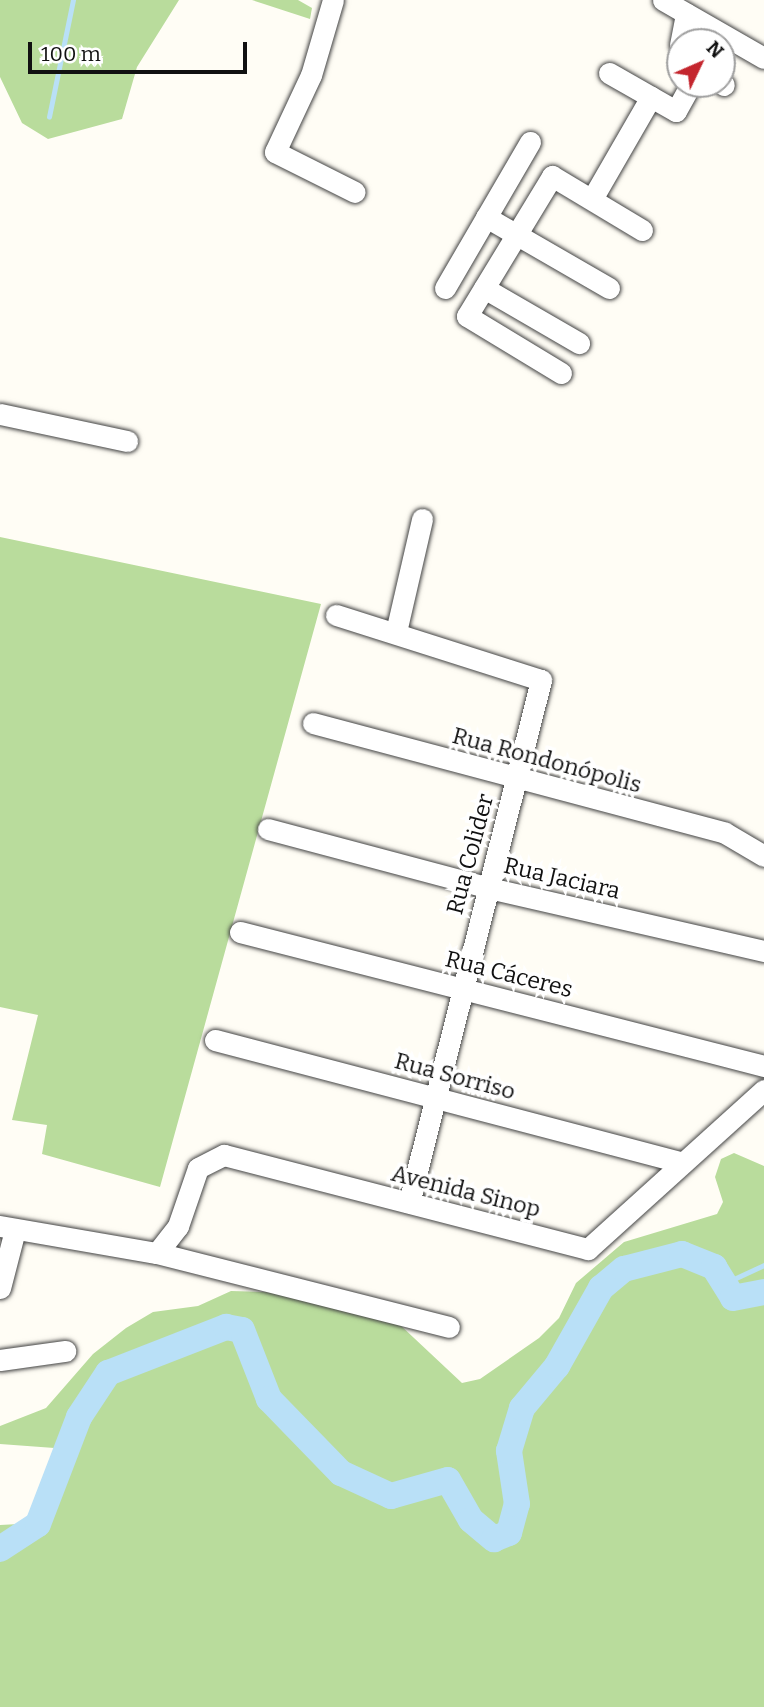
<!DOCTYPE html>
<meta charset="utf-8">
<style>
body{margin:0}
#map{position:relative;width:764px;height:1707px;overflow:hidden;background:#fffdf5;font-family:Bitter,serif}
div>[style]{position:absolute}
.forest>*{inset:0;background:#b9dc9c}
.stream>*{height:4.5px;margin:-2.25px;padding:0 2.25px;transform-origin:2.25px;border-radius:2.25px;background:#b9e0f7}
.river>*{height:26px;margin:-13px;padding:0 13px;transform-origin:13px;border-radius:13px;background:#b9e0f7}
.roads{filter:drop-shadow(0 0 2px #444) drop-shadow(0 0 2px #444)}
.minor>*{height:21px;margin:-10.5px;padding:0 10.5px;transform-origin:10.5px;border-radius:10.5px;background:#fff}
span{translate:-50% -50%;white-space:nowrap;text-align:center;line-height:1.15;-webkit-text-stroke:7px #fff;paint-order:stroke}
.street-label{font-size:23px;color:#111}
.north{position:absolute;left:666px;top:28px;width:70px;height:70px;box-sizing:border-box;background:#fff;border:2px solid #a0a0a0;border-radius:50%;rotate:46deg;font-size:19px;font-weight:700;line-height:28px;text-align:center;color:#111}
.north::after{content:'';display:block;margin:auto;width:24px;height:32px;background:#c4262e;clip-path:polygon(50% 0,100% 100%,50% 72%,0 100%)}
.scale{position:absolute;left:28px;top:42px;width:219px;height:32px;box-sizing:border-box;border:4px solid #111;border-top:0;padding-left:9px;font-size:21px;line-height:24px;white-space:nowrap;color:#111;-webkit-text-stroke:5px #fff;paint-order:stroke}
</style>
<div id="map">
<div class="forest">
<i style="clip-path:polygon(0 0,179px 0,137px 67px,122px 119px,48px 139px,22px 123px,0 77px)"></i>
<i style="clip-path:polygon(252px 0,298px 0,312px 8px,310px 19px)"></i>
<i style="clip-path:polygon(0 537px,321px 604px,160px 1187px,42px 1154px,47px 1125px,12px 1120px,38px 1015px,0 1007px)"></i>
<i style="clip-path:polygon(734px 1153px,764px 1166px,764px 1707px,0 1707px,0 1525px,38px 1523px,68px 1449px,0 1444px,0 1426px,46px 1408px,93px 1354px,126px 1328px,153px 1312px,198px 1306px,231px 1291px,295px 1293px,398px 1323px,462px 1383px,480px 1379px,539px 1338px,559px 1318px,576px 1283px,624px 1242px,717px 1214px,723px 1202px,715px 1177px,721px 1159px)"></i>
</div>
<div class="stream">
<i style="left:49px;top:117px;width:119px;rotate:-78.4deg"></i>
<i style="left:721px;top:1285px;width:47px;rotate:-24.9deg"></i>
</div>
<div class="river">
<i style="left:0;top:1549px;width:45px;rotate:-33.3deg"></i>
<i style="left:38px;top:1524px;width:115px;rotate:-69deg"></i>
<i style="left:79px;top:1417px;width:53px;rotate:-56.6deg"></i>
<i style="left:108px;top:1373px;width:127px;rotate:-21.3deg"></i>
<i style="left:226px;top:1327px;width:16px;rotate:11deg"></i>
<i style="left:242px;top:1330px;width:74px;rotate:68.6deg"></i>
<i style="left:269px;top:1399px;width:103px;rotate:45.8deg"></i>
<i style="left:341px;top:1473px;width:55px;rotate:24.7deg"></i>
<i style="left:391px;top:1496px;width:59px;rotate:-15.7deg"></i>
<i style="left:448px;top:1480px;width:46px;rotate:60.1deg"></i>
<i style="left:471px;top:1520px;width:30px;rotate:40deg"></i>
<i style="left:494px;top:1539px;width:16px;rotate:-22deg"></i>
<i style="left:509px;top:1533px;width:30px;rotate:-75deg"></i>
<i style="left:517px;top:1504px;width:54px;rotate:-98.6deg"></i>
<i style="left:509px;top:1451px;width:45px;rotate:-73.2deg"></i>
<i style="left:522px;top:1408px;width:55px;rotate:-50.2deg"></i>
<i style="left:557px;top:1366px;width:90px;rotate:-60.6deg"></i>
<i style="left:601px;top:1288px;width:30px;rotate:-40deg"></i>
<i style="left:624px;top:1269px;width:60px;rotate:-14.5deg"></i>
<i style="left:682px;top:1254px;width:35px;rotate:22deg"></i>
<i style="left:714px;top:1267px;width:36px;rotate:58deg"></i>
<i style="left:733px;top:1298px;width:32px;rotate:-11deg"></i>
</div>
<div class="roads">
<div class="minor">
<i style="left:333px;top:0;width:78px;rotate:106.3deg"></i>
<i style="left:311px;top:75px;width:85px;rotate:115.1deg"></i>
<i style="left:275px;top:152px;width:89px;rotate:26.6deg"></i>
<i style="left:663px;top:0;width:116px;rotate:29.9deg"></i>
<i style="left:680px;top:45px;width:32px;rotate:-79deg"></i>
<i style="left:609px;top:73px;width:77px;rotate:29.6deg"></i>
<i style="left:676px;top:111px;width:31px;rotate:-61deg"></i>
<i style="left:722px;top:84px;width:2px;rotate:27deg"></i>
<i style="left:592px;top:199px;width:118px;rotate:-60deg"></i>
<i style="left:486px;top:217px;width:142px;rotate:30deg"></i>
<i style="left:445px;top:288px;width:169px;rotate:-59.8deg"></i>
<i style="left:484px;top:288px;width:110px;rotate:30.1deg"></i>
<i style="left:561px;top:373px;width:110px;rotate:-148.8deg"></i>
<i style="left:467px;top:316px;width:164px;rotate:-58.7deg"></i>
<i style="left:552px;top:176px;width:105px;rotate:31deg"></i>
<i style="left:0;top:414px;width:130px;rotate:12deg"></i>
<i style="left:336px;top:615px;width:215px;rotate:17.6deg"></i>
<i style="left:541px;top:680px;width:539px;rotate:104.17deg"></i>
<i style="left:396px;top:632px;width:116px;rotate:-77deg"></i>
<i style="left:313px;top:723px;width:426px;rotate:14.9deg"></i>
<i style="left:725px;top:833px;width:45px;rotate:30.5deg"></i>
<i style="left:268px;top:829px;width:229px;rotate:14.9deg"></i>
<i style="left:489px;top:888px;width:282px;rotate:12.9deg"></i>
<i style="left:240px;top:932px;width:541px;rotate:14.34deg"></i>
<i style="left:215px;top:1040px;width:482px;rotate:14.7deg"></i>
<i style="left:0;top:1226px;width:159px;rotate:9.8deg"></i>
<i style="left:157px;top:1253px;width:301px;rotate:14.2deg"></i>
<i style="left:157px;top:1253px;width:34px;rotate:-52deg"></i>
<i style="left:178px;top:1226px;width:61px;rotate:-71deg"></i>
<i style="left:198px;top:1168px;width:29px;rotate:-27deg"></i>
<i style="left:224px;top:1155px;width:376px;rotate:14.5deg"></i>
<i style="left:588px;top:1249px;width:237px;rotate:-42.1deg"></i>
<i style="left:0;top:1288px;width:60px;rotate:-75.5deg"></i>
<i style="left:0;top:1360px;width:66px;rotate:-7.9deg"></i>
</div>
</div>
<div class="street-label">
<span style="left:547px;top:760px;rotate:15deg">Rua Rondonópolis</span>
<span style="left:470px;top:854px;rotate:-75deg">Rua Colider</span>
<span style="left:562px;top:878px;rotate:13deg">Rua Jaciara</span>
<span style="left:509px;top:974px;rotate:14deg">Rua Cáceres</span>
<span style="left:455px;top:1076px;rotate:15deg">Rua Sorriso</span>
<span style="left:466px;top:1191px;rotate:14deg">Avenida Sinop</span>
</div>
<div class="north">N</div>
<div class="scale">100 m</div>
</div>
